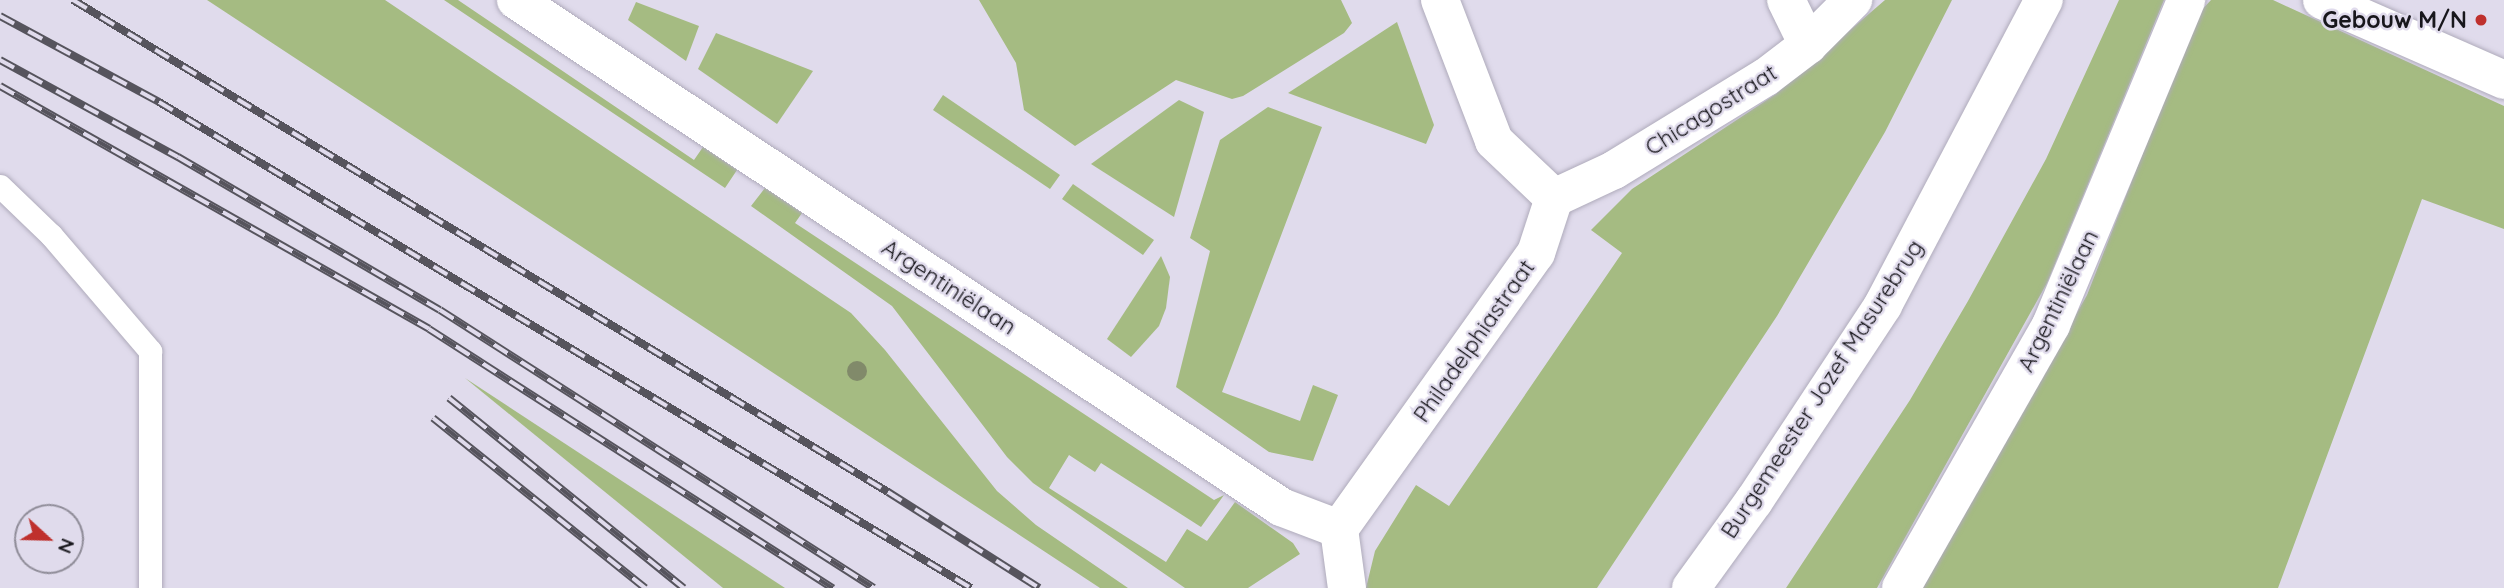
<!DOCTYPE html>
<meta charset="utf-8">
<style>
body{margin:0}
#map{position:relative;width:2504px;height:588px;overflow:hidden;background:#e0dbec;font-family:Quicksand,sans-serif}
div>[style]{position:absolute}
.green>*{inset:0;background:#a5bb82}
.roads{filter:drop-shadow(0 0 2px #afabbb) drop-shadow(0 0 2px #afabbb)}
.service>*{height:23px;margin:-11.5px;padding:0 11.5px;transform-origin:11.5px;border-radius:11.5px;background:#fff}
.minor>*{height:38px;margin:-19px;padding:0 19px;transform-origin:19px;border-radius:19px;background:#fff}
.tertiary>*{height:38px;margin:-19px;padding:0 19px;transform-origin:19px;border-radius:19px;background:#fff}
.rail>*{height:8px;margin-top:-4px;transform-origin:0;background:repeating-linear-gradient(90deg,#e0dbec 0 16px,#56545d 0 32px);box-sizing:border-box;border-block:2px solid #56545d}
.trees>*{width:20px;height:20px;margin:-10px;border-radius:50%;background:#818a6a}
.dots>*{width:19px;height:19px;translate:-50% -50%;box-sizing:border-box;border:4px solid #e0dbec;border-radius:50%}
span{translate:-50% -50%;white-space:nowrap;text-align:center;line-height:1.15;-webkit-text-stroke:5px #e0dbec;paint-order:stroke}
.poi-label{font-size:23px;color:#18171c;font-weight:700}
.right{translate:-100% -50%;text-align:right}
.street-label{font-size:23px;color:#18171c}
.north{position:absolute;left:14px;top:504px;width:70px;height:70px;box-sizing:border-box;background:#e0dbec;border:2px solid #908d99;border-radius:50%;rotate:112deg;font-size:19px;font-weight:700;line-height:28px;text-align:center;color:#18171c}
.north::after{content:'';display:block;margin:auto;width:24px;height:32px;background:#bf302d;clip-path:polygon(50% 0,100% 100%,50% 72%,0 100%)}
</style>
<div id="map">
<div class="green">
<i style="clip-path:polygon(207px 0,385px 0,851px 313px,885px 350px,997px 491px,1036px 525px,1128px 588px,1100px 588px)"></i>
<i style="clip-path:polygon(444px 0,458px 0,694px 160px,703px 147px,737px 170px,725px 188px)"></i>
<i style="clip-path:polygon(979px 0,1341px 0,1352px 23px,1344px 33px,1243px 96px,1232px 99px,1176px 80px,1075px 146px,1024px 110px,1016px 63px)"></i>
<i style="clip-path:polygon(1885px 0,1952px 0,1885px 132px,1777px 316px,1597px 588px,1366px 588px,1375px 551px,1416px 485px,1449px 506px,1622px 253px,1591px 230px,1632px 189px,1776px 94px)"></i>
<i style="clip-path:polygon(2119px 0,2164px 0,2047px 283px,1877px 588px,1786px 588px,1910px 400px,1968px 301px,2046px 159px)"></i>
<i style="clip-path:polygon(2273px 0,2504px 106px,2504px 229px,2422px 199px,2278px 588px,1923px 588px,2087px 295px,2197px 15px,2211px 0)"></i>
<i style="clip-path:polygon(636px 2px,699px 26px,686px 61px,628px 20px)"></i>
<i style="clip-path:polygon(1397px 22px,1434px 125px,1426px 144px,1288px 93px)"></i>
<i style="clip-path:polygon(716px 33px,813px 71px,777px 124px,698px 69px)"></i>
<i style="clip-path:polygon(943px 95px,1060px 175px,1050px 189px,933px 110px)"></i>
<i style="clip-path:polygon(1179px 100px,1204px 112px,1174px 217px,1091px 164px)"></i>
<i style="clip-path:polygon(1268px 107px,1322px 127px,1222px 392px,1300px 421px,1313px 385px,1338px 395px,1313px 461px,1269px 452px,1176px 387px,1210px 251px,1190px 238px,1220px 140px)"></i>
<i style="clip-path:polygon(1073px 184px,1154px 240px,1143px 255px,1062px 199px)"></i>
<i style="clip-path:polygon(765px 188px,802px 213px,795px 223px,1214px 500px,1224px 495px,1201px 527px,1101px 463px,1095px 472px,1069px 455px,1049px 488px,1166px 562px,1187px 529px,1207px 541px,1235px 502px,1293px 543px,1300px 554px,1248px 588px,1185px 588px,1033px 483px,1007px 457px,892px 306px,751px 206px)"></i>
<i style="clip-path:polygon(1161px 256px,1170px 277px,1166px 308px,1159px 326px,1131px 357px,1107px 339px)"></i>
<i style="clip-path:polygon(465px 378px,785px 588px,723px 588px)"></i>
</div>
<div class="roads">
<div class="service">
<i style="left:0;top:186px;width:71px;rotate:43.9deg"></i>
<i style="left:51px;top:235px;width:153px;rotate:49.5deg"></i>
<i style="left:150px;top:351px;width:237px;rotate:90deg"></i>
</div>
<div class="minor">
<i style="left:516px;top:0;width:918px;rotate:33.53deg"></i>
<i style="left:1281px;top:507px;width:62px;rotate:20.8deg"></i>
<i style="left:1440px;top:0;width:151px;rotate:69deg"></i>
<i style="left:1494px;top:141px;width:83px;rotate:43.5deg"></i>
<i style="left:1786px;top:0;width:50px;rotate:63.9deg"></i>
<i style="left:2322px;top:0;width:199px;rotate:23.7deg"></i>
<i style="left:1554px;top:198px;width:66px;rotate:-25deg"></i>
<i style="left:1614px;top:170px;width:178px;rotate:-31.5deg"></i>
<i style="left:1766px;top:77px;width:53px;rotate:-37.3deg"></i>
<i style="left:1808px;top:45px;width:64px;rotate:-45deg"></i>
<i style="left:1339px;top:529px;width:339px;rotate:-54.5deg"></i>
<i style="left:1536px;top:253px;width:58px;rotate:-71.9deg"></i>
<i style="left:1339px;top:529px;width:60px;rotate:82.3deg"></i>
<i style="left:1901px;top:588px;width:303px;rotate:-60.3deg"></i>
<i style="left:2051px;top:325px;width:352px;rotate:-67.4deg"></i>
</div>
<div class="tertiary">
<i style="left:1691px;top:588px;width:107px;rotate:-54.1deg"></i>
<i style="left:1754px;top:501px;width:235px;rotate:-56.6deg"></i>
<i style="left:1883px;top:305px;width:345px;rotate:-62.2deg"></i>
</div>
</div>
<div class="rail">
<i style="left:73px;top:0;width:952px;rotate:31.12deg"></i>
<i style="left:888px;top:492px;width:179px;rotate:32.4deg"></i>
<i style="left:0;top:16px;width:181px;rotate:28.4deg"></i>
<i style="left:159px;top:102px;width:946px;rotate:30.9deg"></i>
<i style="left:0;top:60px;width:203px;rotate:28.6deg"></i>
<i style="left:178px;top:157px;width:303px;rotate:30.3deg"></i>
<i style="left:440px;top:310px;width:515px;rotate:32.64deg"></i>
<i style="left:0;top:86px;width:493px;rotate:29.5deg"></i>
<i style="left:429px;top:329px;width:480px;rotate:32.7deg"></i>
<i style="left:449px;top:398px;width:302px;rotate:39deg"></i>
<i style="left:433px;top:418px;width:272px;rotate:38.7deg"></i>
</div>
<div class="trees">
<i style="left:857px;top:371px"></i>
</div>
<div class="dots">
<i style="left:2481px;top:20px;background:#bf302d"></i>
</div>
<div class="poi-label">
<span class="right" style="left:2467px;top:20px">Gebouw M/N</span>
</div>
<div class="street-label">
<span style="left:1711px;top:110px;rotate:-32deg">Chicagostraat</span>
<span style="left:949px;top:287px;rotate:33deg">Argentiniëlaan</span>
<span style="left:2058px;top:301px;rotate:-64deg">Argentiniëlaan</span>
<span style="left:1474px;top:341px;rotate:-55deg">Philadelphiastraat</span>
<span style="left:1822px;top:389px;rotate:-57deg">Burgemeester Jozef Masurebrug</span>
</div>
<div class="north">N</div>
</div>
